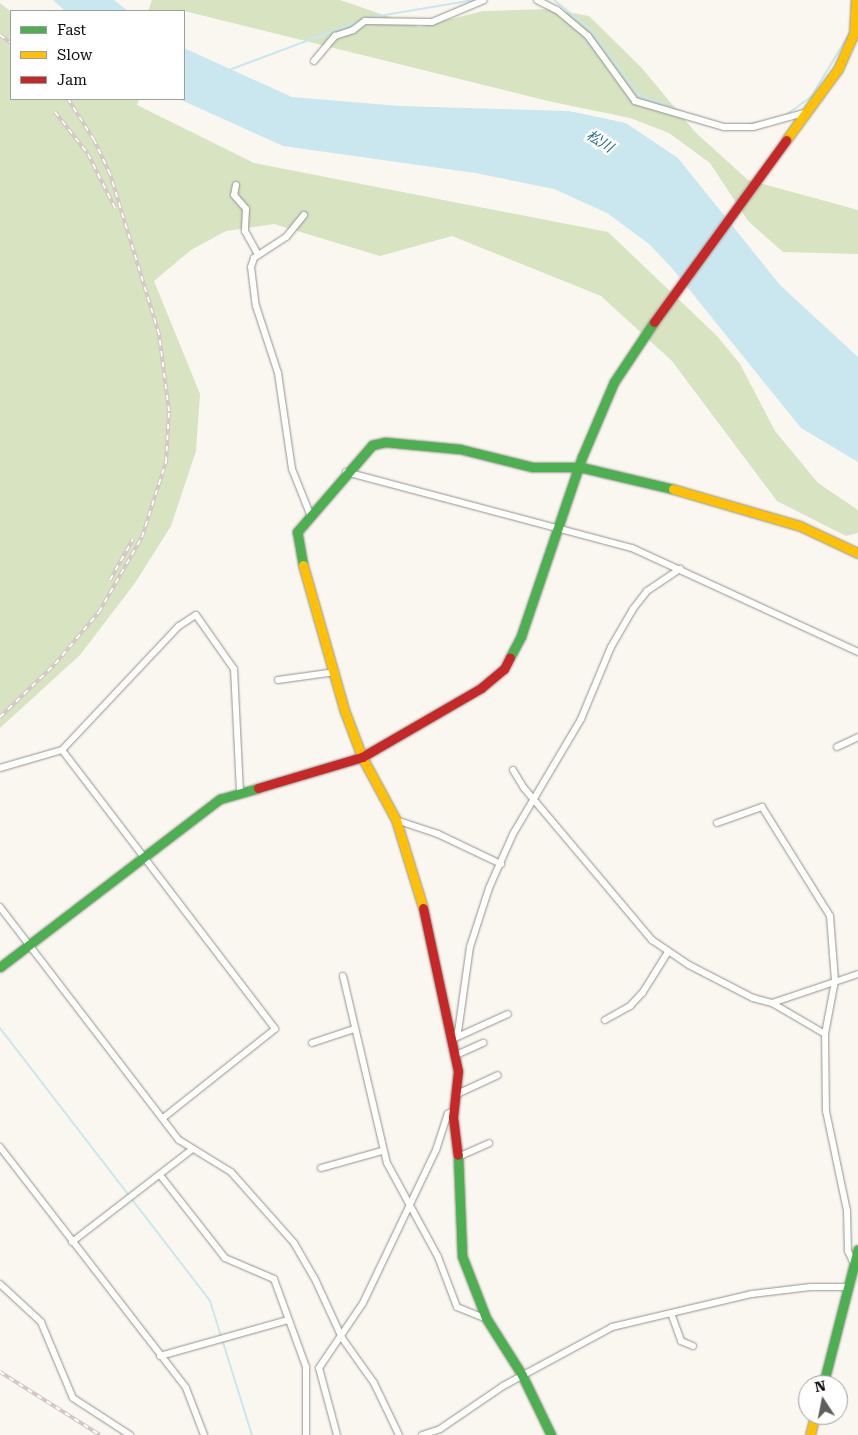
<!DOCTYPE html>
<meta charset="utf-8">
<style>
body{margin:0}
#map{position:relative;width:858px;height:1435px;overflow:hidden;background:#faf7f0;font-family:"Roboto Serif","Noto Sans JP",serif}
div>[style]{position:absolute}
.forest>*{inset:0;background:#d7e3c1}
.water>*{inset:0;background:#cae7f0}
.stream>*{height:2px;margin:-1px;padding:0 1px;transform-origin:1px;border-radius:1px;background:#cae7f0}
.roads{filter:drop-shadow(0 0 1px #93928f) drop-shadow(0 0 1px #93928f)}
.street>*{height:6px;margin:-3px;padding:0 3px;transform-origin:3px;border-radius:3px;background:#fefefd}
.fast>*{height:9px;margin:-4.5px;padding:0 4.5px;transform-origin:4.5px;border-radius:4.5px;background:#4caf50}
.slow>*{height:9px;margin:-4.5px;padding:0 4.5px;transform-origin:4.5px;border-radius:4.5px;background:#ffc107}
.jam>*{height:9px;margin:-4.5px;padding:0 4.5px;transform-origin:4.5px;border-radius:4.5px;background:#c62828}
.rail>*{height:4px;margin-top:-2px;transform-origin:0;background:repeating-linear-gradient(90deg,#fff 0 5.5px,#d5c6c7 0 11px);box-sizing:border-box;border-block:1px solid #d5c6c7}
span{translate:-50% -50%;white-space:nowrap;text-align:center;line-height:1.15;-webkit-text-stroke:5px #fff;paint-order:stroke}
.water-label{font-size:14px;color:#216c91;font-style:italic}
.legend{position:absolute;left:10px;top:10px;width:175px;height:90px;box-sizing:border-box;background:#fff;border:1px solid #9e9e9e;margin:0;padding:6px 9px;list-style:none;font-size:15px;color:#0c0c0c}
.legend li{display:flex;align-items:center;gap:10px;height:25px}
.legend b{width:25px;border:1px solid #9e9e9e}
.north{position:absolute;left:798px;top:1375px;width:50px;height:50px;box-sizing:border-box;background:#fff;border:1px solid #9e9e9e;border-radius:50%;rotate:349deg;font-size:14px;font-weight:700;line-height:20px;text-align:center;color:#0c0c0c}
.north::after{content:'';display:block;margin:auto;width:18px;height:22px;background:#5f5e5c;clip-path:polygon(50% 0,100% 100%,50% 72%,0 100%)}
</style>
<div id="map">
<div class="forest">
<i style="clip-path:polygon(152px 0,340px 0,419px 27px,483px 11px,550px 9px,589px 16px,641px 67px,695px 132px,748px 180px,858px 210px,858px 254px,783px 252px,748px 221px,710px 163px,669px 133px,630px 118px,548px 101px,184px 11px,148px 11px)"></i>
<i style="clip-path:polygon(0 3px,11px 12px,11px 99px,139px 99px,137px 105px,254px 163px,608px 232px,717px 336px,740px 364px,775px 431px,818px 483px,858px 510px,858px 533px,846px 536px,777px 501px,672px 361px,601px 296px,452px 236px,380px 256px,274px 224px,226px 231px,191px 250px,154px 281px,200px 394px,196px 451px,171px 526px,135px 583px,80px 655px,0 728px)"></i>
</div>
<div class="water">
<i style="clip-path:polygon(53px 0,114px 0,128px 11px,65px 11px)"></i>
<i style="clip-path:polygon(184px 48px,292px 97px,400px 106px,569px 111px,626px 123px,678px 158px,780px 285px,858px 357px,858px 462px,801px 428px,671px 267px,649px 244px,607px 213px,554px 189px,475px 173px,283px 146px,179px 99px,184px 99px)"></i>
</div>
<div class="stream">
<i style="left:554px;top:0;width:46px;rotate:38.9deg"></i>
<i style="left:590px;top:29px;width:82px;rotate:53.4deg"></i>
<i style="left:639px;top:95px;width:44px;rotate:21.3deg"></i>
<i style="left:367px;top:18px;width:108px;rotate:-9.6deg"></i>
<i style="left:229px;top:70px;width:140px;rotate:-20.5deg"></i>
<i style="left:786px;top:115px;width:31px;rotate:-36deg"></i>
<i style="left:811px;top:97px;width:77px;rotate:-58.8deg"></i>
<i style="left:749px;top:124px;width:11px;rotate:-10deg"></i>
<i style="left:0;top:1028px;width:344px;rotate:52.4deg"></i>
<i style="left:210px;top:1301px;width:140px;rotate:72.6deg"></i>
</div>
<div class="roads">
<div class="street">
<i style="left:537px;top:0;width:22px;rotate:27deg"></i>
<i style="left:557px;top:10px;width:40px;rotate:40deg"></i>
<i style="left:588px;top:36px;width:80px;rotate:54.1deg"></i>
<i style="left:635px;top:101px;width:93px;rotate:16.3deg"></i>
<i style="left:724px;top:127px;width:29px"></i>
<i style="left:753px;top:127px;width:56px;rotate:-15.5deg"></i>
<i style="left:314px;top:61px;width:33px;rotate:-50deg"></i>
<i style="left:335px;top:36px;width:19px;rotate:-18deg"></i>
<i style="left:353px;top:30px;width:15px;rotate:-37deg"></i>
<i style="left:365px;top:21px;width:67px;rotate:0.9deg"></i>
<i style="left:432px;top:22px;width:56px;rotate:-22.9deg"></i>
<i style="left:236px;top:185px;width:10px;rotate:101deg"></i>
<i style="left:234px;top:195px;width:18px;rotate:49deg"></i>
<i style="left:246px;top:209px;width:22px;rotate:93deg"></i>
<i style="left:245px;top:231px;width:26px;rotate:61deg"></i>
<i style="left:304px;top:215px;width:28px;rotate:129deg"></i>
<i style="left:286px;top:237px;width:38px;rotate:147deg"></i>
<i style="left:254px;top:258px;width:9px;rotate:108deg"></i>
<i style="left:251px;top:267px;width:39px;rotate:83deg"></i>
<i style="left:256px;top:306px;width:71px;rotate:71.8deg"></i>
<i style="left:278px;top:373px;width:97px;rotate:81.7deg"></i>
<i style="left:292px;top:469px;width:48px;rotate:68.2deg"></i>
<i style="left:346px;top:472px;width:296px;rotate:14.9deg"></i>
<i style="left:632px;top:548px;width:249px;rotate:24.7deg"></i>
<i style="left:278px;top:680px;width:58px;rotate:-8deg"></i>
<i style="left:837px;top:747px;width:23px;rotate:-25deg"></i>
<i style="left:62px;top:750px;width:351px;rotate:52.6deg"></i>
<i style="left:275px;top:1029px;width:143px;rotate:141.5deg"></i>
<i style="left:0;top:768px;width:65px;rotate:-16.2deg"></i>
<i style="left:62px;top:750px;width:170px;rotate:-46.7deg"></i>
<i style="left:179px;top:626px;width:20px;rotate:-33deg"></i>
<i style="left:196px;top:615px;width:66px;rotate:54.9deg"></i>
<i style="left:234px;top:669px;width:122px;rotate:87.2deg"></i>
<i style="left:513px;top:770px;width:21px;rotate:59deg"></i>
<i style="left:524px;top:788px;width:199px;rotate:49.9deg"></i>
<i style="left:652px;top:940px;width:45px;rotate:34deg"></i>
<i style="left:689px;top:965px;width:72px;rotate:27.3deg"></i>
<i style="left:753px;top:998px;width:20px;rotate:15deg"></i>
<i style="left:772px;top:1003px;width:91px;rotate:-18.6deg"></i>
<i style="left:396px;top:820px;width:44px;rotate:18.4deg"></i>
<i style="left:438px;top:834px;width:70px;rotate:25.5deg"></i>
<i style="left:717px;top:823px;width:48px;rotate:-19.6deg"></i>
<i style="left:762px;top:807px;width:128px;rotate:58deg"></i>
<i style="left:830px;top:916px;width:65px;rotate:85.6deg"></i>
<i style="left:835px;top:981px;width:54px;rotate:100.7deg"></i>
<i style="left:825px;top:1034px;width:77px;rotate:89.3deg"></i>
<i style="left:826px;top:1111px;width:102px;rotate:78.1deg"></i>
<i style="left:847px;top:1211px;width:40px;rotate:88.6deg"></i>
<i style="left:848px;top:1251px;width:14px;rotate:65deg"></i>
<i style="left:0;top:907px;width:294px;rotate:52.5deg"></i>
<i style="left:179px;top:1140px;width:61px;rotate:31.6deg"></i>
<i style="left:231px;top:1172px;width:95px;rotate:48.4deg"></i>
<i style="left:294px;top:1243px;width:39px;rotate:60deg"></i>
<i style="left:314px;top:1277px;width:67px;rotate:65.3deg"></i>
<i style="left:342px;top:1338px;width:55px;rotate:54.6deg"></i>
<i style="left:374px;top:1383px;width:58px;rotate:64.3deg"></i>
<i style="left:343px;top:976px;width:192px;rotate:76.8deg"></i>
<i style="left:387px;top:1163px;width:107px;rotate:61.5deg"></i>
<i style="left:438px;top:1257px;width:53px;rotate:69.2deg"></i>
<i style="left:457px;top:1307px;width:32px;rotate:22deg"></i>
<i style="left:772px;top:1003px;width:61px;rotate:30.3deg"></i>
<i style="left:605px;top:1020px;width:29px;rotate:-29deg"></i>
<i style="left:630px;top:1006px;width:19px;rotate:-47deg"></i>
<i style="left:643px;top:992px;width:47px;rotate:-58deg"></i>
<i style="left:455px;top:1038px;width:58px;rotate:-24.4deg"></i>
<i style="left:451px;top:1041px;width:11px;rotate:-52deg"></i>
<i style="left:458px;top:1032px;width:86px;rotate:-82deg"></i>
<i style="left:470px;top:947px;width:62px;rotate:-72.1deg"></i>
<i style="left:489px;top:888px;width:59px;rotate:-66deg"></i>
<i style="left:513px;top:834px;width:134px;rotate:-59.4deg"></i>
<i style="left:581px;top:719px;width:78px;rotate:-67.4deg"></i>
<i style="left:611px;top:647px;width:44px;rotate:-59.9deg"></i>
<i style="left:633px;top:609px;width:23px;rotate:-52deg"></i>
<i style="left:647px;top:591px;width:40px;rotate:-34deg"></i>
<i style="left:312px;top:1043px;width:44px;rotate:-18.4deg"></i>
<i style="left:456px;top:1055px;width:30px;rotate:-24deg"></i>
<i style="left:455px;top:1095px;width:47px;rotate:-24.9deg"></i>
<i style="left:0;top:1147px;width:304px;rotate:52.3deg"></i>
<i style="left:186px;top:1388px;width:50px;rotate:69deg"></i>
<i style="left:458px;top:1157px;width:34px;rotate:-24deg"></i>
<i style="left:321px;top:1168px;width:63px;rotate:-15.6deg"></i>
<i style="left:160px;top:1175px;width:105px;rotate:51.9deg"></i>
<i style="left:225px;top:1258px;width:53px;rotate:23.2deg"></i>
<i style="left:274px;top:1279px;width:94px;rotate:70deg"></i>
<i style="left:306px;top:1367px;width:68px;rotate:90deg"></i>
<i style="left:72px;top:1242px;width:150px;rotate:-37.7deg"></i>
<i style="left:0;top:1284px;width:56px;rotate:42.8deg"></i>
<i style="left:41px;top:1322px;width:82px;rotate:67.2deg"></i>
<i style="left:73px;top:1398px;width:68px;rotate:33deg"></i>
<i style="left:671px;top:1313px;width:30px;rotate:70deg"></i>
<i style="left:681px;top:1341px;width:13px;rotate:23deg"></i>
<i style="left:160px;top:1356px;width:133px;rotate:-15.7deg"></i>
<i style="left:337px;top:1435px;width:69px;rotate:-105deg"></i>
<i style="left:319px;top:1368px;width:78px;rotate:-55.9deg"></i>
<i style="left:363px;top:1303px;width:170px;rotate:-64.5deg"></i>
<i style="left:436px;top:1150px;width:38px;rotate:-72deg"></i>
<i style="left:448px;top:1114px;width:6px;rotate:-31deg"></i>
<i style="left:422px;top:1435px;width:19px;rotate:-18deg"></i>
<i style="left:440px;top:1429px;width:76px;rotate:-34.3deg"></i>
<i style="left:503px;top:1386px;width:124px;rotate:-28.4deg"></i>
<i style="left:612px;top:1327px;width:144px;rotate:-13.3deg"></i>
<i style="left:752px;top:1294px;width:59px;rotate:-6.8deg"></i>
<i style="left:811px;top:1287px;width:37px"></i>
</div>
<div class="fast">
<i style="left:303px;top:565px;width:34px;rotate:-100deg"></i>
<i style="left:297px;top:532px;width:115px;rotate:-49.2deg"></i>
<i style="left:372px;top:445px;width:13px;rotate:-13deg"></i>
<i style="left:385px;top:442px;width:75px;rotate:5.3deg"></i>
<i style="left:460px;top:449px;width:75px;rotate:13.9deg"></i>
<i style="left:533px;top:467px;width:47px"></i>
<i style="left:580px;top:467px;width:96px;rotate:13.3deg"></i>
<i style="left:510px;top:657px;width:24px;rotate:-62deg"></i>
<i style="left:521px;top:636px;width:189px;rotate:-71.2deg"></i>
<i style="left:582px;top:457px;width:82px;rotate:-66.9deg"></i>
<i style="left:614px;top:382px;width:72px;rotate:-56.3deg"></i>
<i style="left:0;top:967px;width:277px;rotate:-37.4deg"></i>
<i style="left:220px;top:799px;width:40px;rotate:-16deg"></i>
<i style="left:458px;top:1155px;width:101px;rotate:87.7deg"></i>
<i style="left:462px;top:1256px;width:66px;rotate:68.8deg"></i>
<i style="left:486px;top:1318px;width:67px;rotate:57.7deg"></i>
<i style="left:522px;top:1375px;width:67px;rotate:64.2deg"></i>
<i style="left:823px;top:1385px;width:140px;rotate:-75.6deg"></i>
</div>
<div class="slow">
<i style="left:786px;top:140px;width:88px;rotate:-53.8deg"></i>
<i style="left:838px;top:69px;width:39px;rotate:-66deg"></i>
<i style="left:854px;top:33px;width:33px;rotate:-87deg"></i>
<i style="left:673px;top:489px;width:132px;rotate:16.2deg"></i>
<i style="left:800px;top:526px;width:64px;rotate:25deg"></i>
<i style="left:303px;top:565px;width:153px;rotate:74.1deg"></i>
<i style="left:345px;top:712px;width:48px;rotate:69.3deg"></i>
<i style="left:362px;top:757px;width:72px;rotate:61.6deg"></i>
<i style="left:396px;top:820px;width:92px;rotate:72.9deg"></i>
<i style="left:810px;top:1435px;width:21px;rotate:-76deg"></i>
</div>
<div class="jam">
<i style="left:654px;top:322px;width:225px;rotate:-54deg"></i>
<i style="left:258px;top:788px;width:109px;rotate:-16.6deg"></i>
<i style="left:362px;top:757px;width:138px;rotate:-30.1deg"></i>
<i style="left:481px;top:688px;width:30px;rotate:-40deg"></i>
<i style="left:504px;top:669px;width:13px;rotate:-63deg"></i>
<i style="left:423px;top:908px;width:167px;rotate:77.9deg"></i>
<i style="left:458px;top:1071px;width:46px;rotate:96.2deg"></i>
<i style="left:453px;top:1117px;width:38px;rotate:83deg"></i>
</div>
</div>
<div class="rail">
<i style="left:0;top:35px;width:14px;rotate:36deg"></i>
<i style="left:55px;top:112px;width:53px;rotate:51.8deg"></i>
<i style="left:88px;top:154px;width:60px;rotate:63.4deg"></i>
<i style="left:110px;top:580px;width:47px;rotate:-60.7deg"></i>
<i style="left:0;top:717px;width:76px;rotate:-43.9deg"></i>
<i style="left:55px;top:664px;width:68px;rotate:-49.8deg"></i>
<i style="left:99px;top:612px;width:86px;rotate:-60.2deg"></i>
<i style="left:142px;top:537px;width:79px;rotate:-72.3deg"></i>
<i style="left:166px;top:462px;width:51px;rotate:-86.6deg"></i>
<i style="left:169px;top:411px;width:78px;rotate:-97.4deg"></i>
<i style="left:159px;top:334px;width:167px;rotate:-107deg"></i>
<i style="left:110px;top:174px;width:38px;rotate:-115deg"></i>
<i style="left:94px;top:140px;width:49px;rotate:-122.4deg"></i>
<i style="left:0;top:1372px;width:118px;rotate:32.2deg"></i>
</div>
<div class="water-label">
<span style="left:600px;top:141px;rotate:32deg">松川</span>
</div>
<ul class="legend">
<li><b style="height:6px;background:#4caf50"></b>Fast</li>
<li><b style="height:6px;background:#ffc107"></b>Slow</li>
<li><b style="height:6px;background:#c62828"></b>Jam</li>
</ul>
<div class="north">N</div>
</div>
